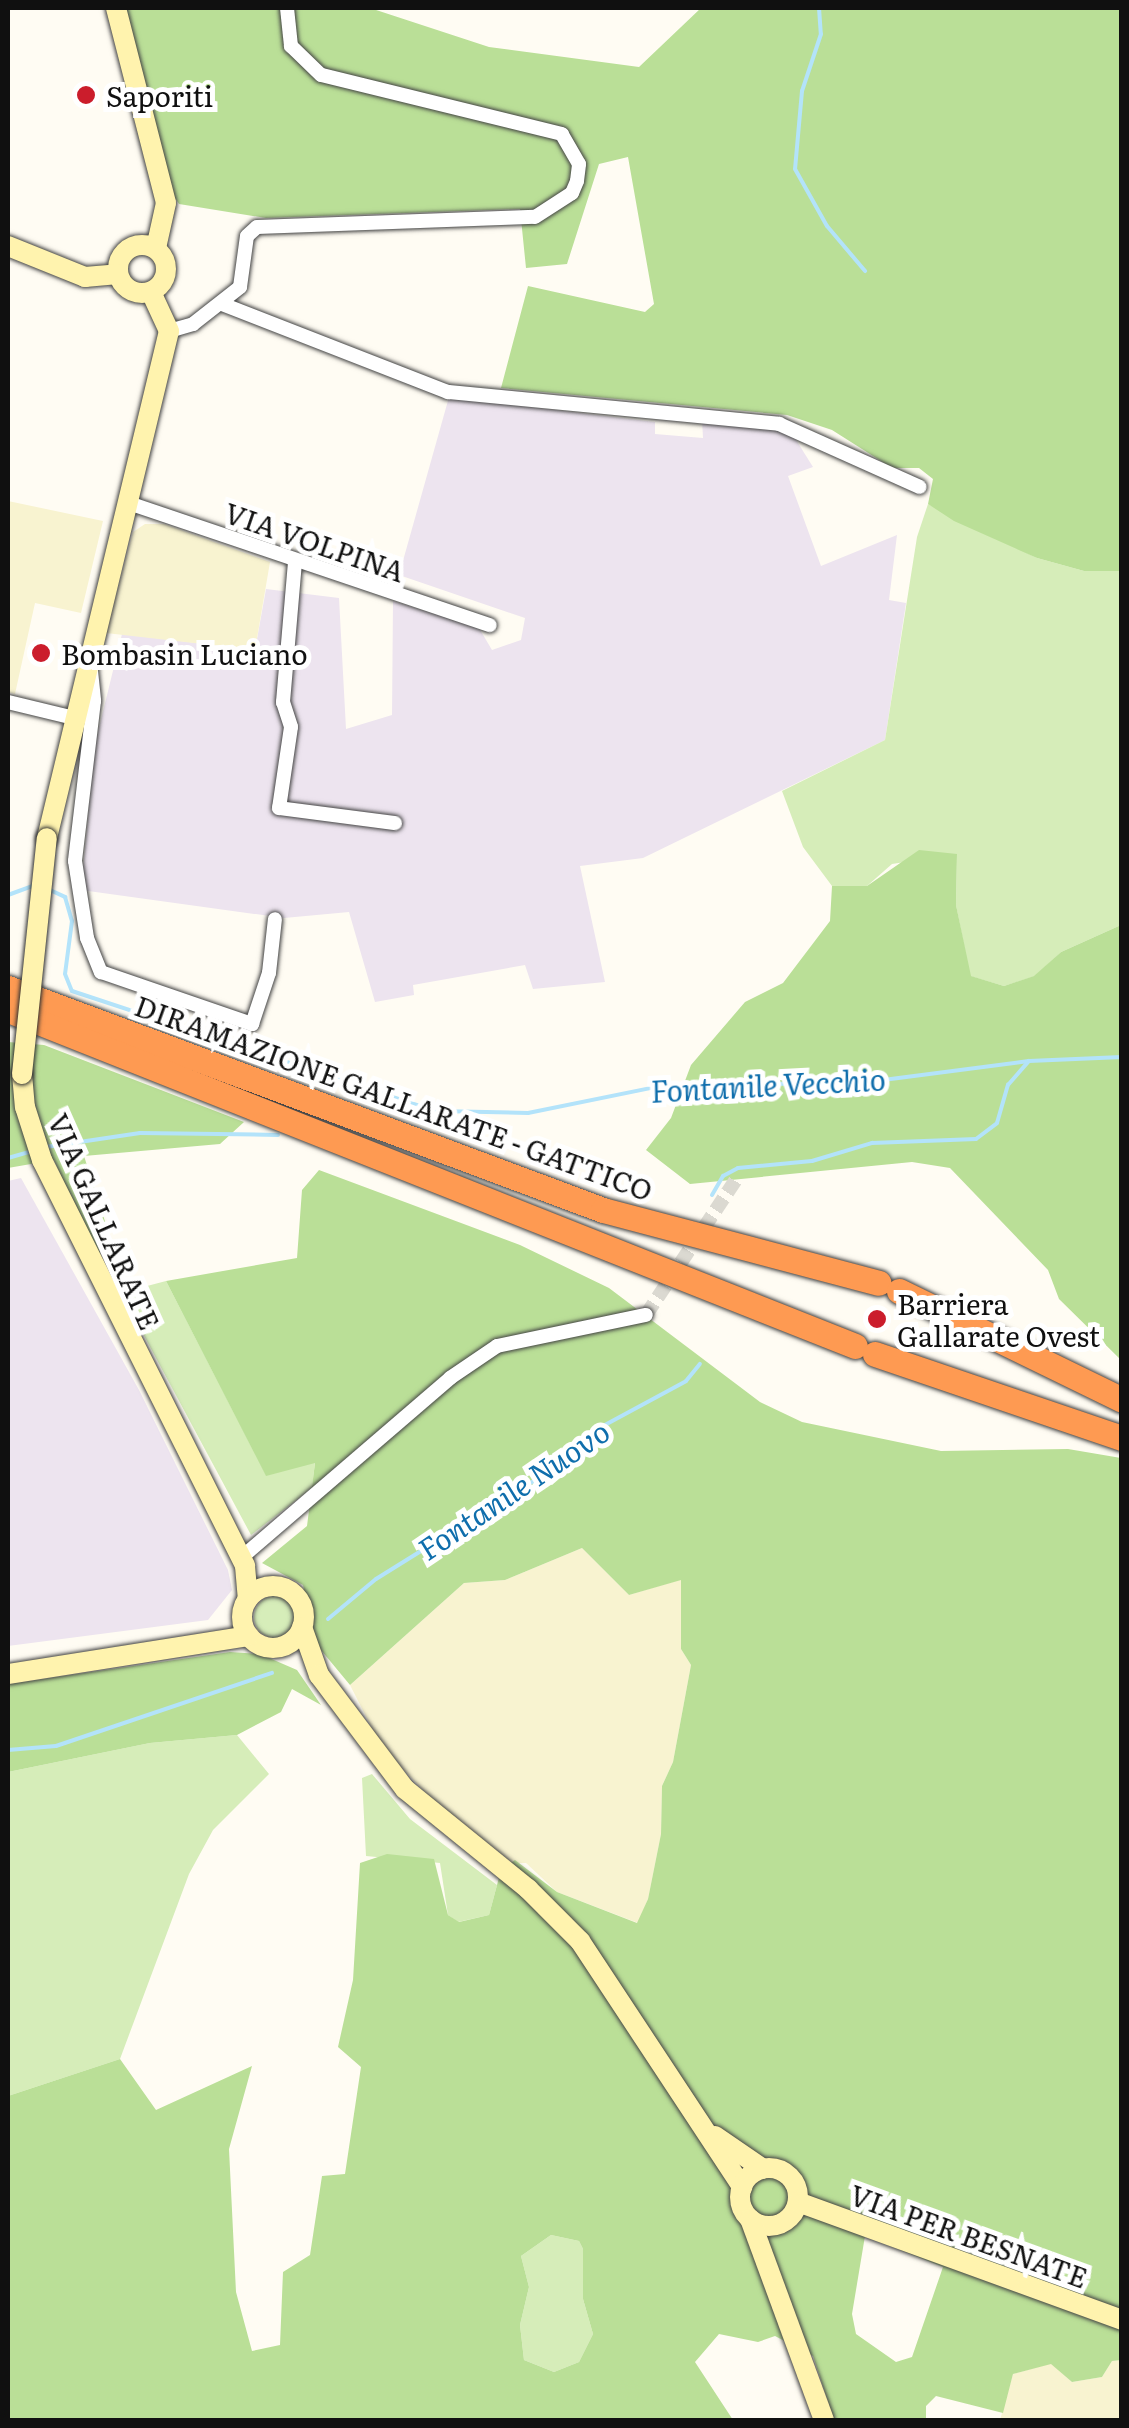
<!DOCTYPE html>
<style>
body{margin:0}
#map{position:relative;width:1129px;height:2428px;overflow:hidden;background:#fffcf3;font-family:Literata,serif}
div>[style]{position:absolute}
.industrial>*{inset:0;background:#ede4ef}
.farmland>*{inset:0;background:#f8f3d0}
.green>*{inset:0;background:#d6edb9}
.round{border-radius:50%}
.forest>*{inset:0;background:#badf97}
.stream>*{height:4px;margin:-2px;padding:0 2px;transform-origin:2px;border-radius:2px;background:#b3e3fa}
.street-tunnel>*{height:14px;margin-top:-7px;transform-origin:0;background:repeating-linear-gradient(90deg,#dbd9d1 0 14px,transparent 0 21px)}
.roads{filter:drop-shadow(0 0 2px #434343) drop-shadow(0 0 2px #434343)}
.street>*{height:14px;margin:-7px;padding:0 7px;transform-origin:7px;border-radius:7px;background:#fff}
.secondary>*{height:20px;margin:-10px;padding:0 10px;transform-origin:10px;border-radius:10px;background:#fff3ae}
.secondary>.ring{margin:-10px;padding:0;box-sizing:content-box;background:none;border:20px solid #fff3ae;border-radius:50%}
.highway>*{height:25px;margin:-12.5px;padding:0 12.5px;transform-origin:12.5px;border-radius:12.5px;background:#fe9a52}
.bridges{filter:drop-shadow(0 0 2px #323232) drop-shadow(0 0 2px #323232)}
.secondary-bridge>*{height:20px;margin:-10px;padding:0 10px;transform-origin:10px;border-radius:10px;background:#fff3ae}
.dots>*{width:28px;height:28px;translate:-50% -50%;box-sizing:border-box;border:5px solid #fff;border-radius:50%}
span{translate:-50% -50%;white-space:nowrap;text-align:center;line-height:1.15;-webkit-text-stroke:10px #fff;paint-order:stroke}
.poi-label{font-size:28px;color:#101010}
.left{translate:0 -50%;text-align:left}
.street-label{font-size:28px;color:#101010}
.water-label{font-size:30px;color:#0f6eac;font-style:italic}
.frame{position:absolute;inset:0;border:10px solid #101010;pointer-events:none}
</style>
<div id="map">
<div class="industrial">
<i style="clip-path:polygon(449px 397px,655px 422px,655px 434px,703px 438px,702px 419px,781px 427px,793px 435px,813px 467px,788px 476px,821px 566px,897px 535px,889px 600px,906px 603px,885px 740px,643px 858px,580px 866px,605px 982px,533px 989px,525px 965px,413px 985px,414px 995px,375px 1002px,349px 912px,284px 918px,81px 890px,95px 744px,122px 634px,255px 650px,266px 589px,339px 598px,346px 729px,392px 715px,393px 601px,479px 628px,492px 650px,521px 640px,525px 618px,399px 575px)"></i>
<i style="clip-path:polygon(21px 1178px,139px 1390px,228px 1570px,232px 1590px,208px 1620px,8px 1646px,8px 1181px)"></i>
</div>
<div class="farmland">
<i style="clip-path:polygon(8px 501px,103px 521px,81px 613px,35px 603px,15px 694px,8px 692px)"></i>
<i style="clip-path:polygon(145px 524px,164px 524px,270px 562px,255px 650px,106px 633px,133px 532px)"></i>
<i style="clip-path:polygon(582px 1548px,629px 1595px,682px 1579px,681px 1649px,691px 1665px,673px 1762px,662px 1786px,661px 1834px,648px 1899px,638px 1923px,557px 1892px,526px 1863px,507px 1863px,446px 1814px,381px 1746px,350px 1685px,464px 1583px,505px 1580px)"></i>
<i style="clip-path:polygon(1121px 2360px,1121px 2420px,1000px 2420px,1013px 2374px,1051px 2363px,1072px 2382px,1102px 2377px,1112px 2361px)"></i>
</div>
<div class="green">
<i style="clip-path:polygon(928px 504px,1037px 558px,1084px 571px,1121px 571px,1121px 925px,1061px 952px,1035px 976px,1004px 986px,970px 976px,956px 905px,957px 854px,892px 864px,867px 886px,832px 886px,803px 847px,782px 791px,885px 740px,917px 537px)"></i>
<i style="clip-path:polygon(166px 1281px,266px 1475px,315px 1462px,312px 1488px,251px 1535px,127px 1304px,132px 1290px)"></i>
<i class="round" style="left:254px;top:1596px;width:42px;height:42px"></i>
<i style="clip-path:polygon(237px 1735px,269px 1774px,213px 1830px,189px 1874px,120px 2059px,8px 2096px,8px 1772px,150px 1743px)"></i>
<i style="clip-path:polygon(372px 1774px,410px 1819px,497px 1885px,489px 1915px,458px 1922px,448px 1915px,440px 1863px,366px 1856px,362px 1778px)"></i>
<i style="clip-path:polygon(551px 2235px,579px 2241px,583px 2249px,583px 2299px,593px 2334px,579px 2362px,554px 2372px,524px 2360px,520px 2325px,529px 2287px,521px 2256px)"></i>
</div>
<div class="forest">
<i style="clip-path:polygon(122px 8px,370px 8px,489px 47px,639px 67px,701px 8px,1121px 8px,1121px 571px,1084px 571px,1037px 558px,954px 521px,928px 504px,933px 479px,919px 468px,892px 468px,832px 430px,787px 415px,501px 388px,528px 286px,645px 312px,654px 304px,628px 157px,599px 164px,567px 264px,526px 268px,520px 209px,266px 218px,179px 204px,168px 187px)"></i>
<i style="clip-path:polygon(919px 850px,957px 854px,956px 905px,971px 976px,1004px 986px,1034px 976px,1061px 952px,1121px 925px,1121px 1360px,1059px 1299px,1048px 1270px,950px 1168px,912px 1162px,690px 1184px,646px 1150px,671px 1118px,691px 1065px,745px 1002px,783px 983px,830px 921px,832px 886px,867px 886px)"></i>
<i style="clip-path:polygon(8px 1042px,44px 1045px,244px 1122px,220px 1144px,84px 1156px,111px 1240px,97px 1256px,54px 1160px,8px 1168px)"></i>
<i style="clip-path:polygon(evenodd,319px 1170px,520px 1245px,609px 1288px,760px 1402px,802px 1422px,941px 1451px,1068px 1449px,1121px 1458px,1122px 2360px,1112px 2361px,1102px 2377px,1072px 2382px,1051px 2364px,1013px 2374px,1003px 2413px,936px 2396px,926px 2406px,926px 2420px,834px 2420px,813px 2356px,775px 2336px,758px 2342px,719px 2334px,695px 2362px,733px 2420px,8px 2420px,8px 2096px,120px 2059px,156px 2110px,252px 2066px,229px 2149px,236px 2292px,252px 2351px,280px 2345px,283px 2272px,310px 2255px,322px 2176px,345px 2174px,361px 2067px,338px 2047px,353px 1980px,360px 1863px,387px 1854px,434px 1859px,448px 1915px,459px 1922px,489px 1915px,501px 1870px,515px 1860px,557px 1892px,637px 1923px,648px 1899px,661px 1834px,662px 1786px,673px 1762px,691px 1665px,681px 1649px,681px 1580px,629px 1595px,582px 1548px,505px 1580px,464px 1583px,350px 1685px,316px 1644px,303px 1585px,262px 1563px,307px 1526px,315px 1463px,266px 1476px,166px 1281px,297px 1258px,302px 1190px,319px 1170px,551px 2235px,579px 2241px,583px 2249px,583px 2299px,593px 2334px,579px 2362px,554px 2372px,524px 2360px,520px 2325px,529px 2287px,521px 2256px,551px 2235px,319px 1170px,865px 2236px,943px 2267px,912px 2357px,896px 2362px,856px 2334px,852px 2314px,865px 2236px)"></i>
<i style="clip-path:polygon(230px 1652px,260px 1654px,297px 1670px,321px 1705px,292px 1689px,281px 1712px,237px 1735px,150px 1743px,8px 1772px,8px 1684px)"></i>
</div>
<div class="stream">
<i style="left:819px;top:8px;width:26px;rotate:86deg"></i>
<i style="left:821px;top:34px;width:60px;rotate:108.4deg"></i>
<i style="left:802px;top:91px;width:78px;rotate:95.1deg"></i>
<i style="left:795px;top:169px;width:65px;rotate:60.7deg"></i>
<i style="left:827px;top:226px;width:59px;rotate:49.8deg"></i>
<i style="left:50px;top:890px;width:17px;rotate:25deg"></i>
<i style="left:65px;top:897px;width:25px;rotate:74deg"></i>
<i style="left:72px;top:921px;width:53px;rotate:97.5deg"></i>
<i style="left:65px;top:974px;width:18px;rotate:68deg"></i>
<i style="left:72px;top:991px;width:367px;rotate:18.3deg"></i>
<i style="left:8px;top:895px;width:30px;rotate:-20deg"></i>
<i style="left:389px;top:1110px;width:139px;rotate:1.2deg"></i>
<i style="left:528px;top:1113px;width:141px;rotate:-11.5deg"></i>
<i style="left:666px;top:1085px;width:194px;rotate:-0.6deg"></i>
<i style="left:860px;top:1083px;width:170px;rotate:-7.4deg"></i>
<i style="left:1029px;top:1061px;width:93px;rotate:-2.5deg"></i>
<i style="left:46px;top:1147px;width:95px;rotate:-8.5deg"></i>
<i style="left:140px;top:1133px;width:138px;rotate:0.8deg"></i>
<i style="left:8px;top:1158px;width:25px;rotate:-16deg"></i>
<i style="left:712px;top:1195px;width:22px;rotate:-60deg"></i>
<i style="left:723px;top:1176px;width:17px;rotate:-28deg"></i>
<i style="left:738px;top:1168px;width:74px;rotate:-5.4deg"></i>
<i style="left:812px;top:1161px;width:63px;rotate:-16.7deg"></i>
<i style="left:872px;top:1143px;width:104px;rotate:-2.2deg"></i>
<i style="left:976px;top:1139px;width:26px;rotate:-37deg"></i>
<i style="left:997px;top:1123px;width:40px;rotate:-74deg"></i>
<i style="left:1008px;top:1085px;width:32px;rotate:-49deg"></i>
<i style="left:328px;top:1619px;width:62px;rotate:-39.8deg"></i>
<i style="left:376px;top:1579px;width:203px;rotate:-31.9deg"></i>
<i style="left:548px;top:1472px;width:57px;rotate:-42.9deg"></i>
<i style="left:590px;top:1433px;width:109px;rotate:-28.4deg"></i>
<i style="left:686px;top:1381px;width:22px;rotate:-51deg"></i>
<i style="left:8px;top:1750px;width:48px;rotate:-4.8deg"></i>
<i style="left:56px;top:1746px;width:228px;rotate:-18.7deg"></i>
</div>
<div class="street-tunnel">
<i style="left:646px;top:1315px;width:164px;rotate:-56.4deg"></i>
</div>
<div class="roads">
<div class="street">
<i style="left:222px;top:304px;width:243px;rotate:21.3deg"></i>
<i style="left:448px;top:392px;width:333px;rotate:5.5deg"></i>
<i style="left:779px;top:424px;width:154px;rotate:24.1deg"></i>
<i style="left:169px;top:331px;width:25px;rotate:-16deg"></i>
<i style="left:193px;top:324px;width:60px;rotate:-38.2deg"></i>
<i style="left:240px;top:287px;width:51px;rotate:-82.2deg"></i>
<i style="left:247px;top:236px;width:13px;rotate:-42deg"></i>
<i style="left:257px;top:227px;width:278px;rotate:-2.1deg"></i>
<i style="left:535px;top:217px;width:44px;rotate:-33deg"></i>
<i style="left:572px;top:193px;width:13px;rotate:-67deg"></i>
<i style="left:577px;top:181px;width:17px;rotate:-83deg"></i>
<i style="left:579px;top:164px;width:34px;rotate:-120deg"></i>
<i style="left:562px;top:134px;width:248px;rotate:-166.2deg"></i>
<i style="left:321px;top:75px;width:42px;rotate:-136deg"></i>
<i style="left:291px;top:46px;width:38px;rotate:-96deg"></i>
<i style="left:126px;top:502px;width:384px;rotate:18.7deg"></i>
<i style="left:295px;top:562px;width:141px;rotate:94.9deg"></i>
<i style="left:283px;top:702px;width:26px;rotate:72deg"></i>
<i style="left:291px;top:727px;width:82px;rotate:98.4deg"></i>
<i style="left:279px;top:808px;width:117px;rotate:7.4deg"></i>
<i style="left:91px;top:671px;width:30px;rotate:84deg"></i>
<i style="left:94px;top:701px;width:161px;rotate:96.8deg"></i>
<i style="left:75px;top:861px;width:78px;rotate:81.1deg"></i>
<i style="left:87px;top:938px;width:37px;rotate:68deg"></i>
<i style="left:101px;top:972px;width:160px;rotate:19deg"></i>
<i style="left:252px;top:1024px;width:54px;rotate:-71.6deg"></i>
<i style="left:269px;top:973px;width:54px;rotate:-83.7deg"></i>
<i style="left:8px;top:702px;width:68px;rotate:13.6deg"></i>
<i style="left:241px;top:1558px;width:276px;rotate:-40.7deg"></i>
<i style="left:450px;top:1378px;width:57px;rotate:-34.2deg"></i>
<i style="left:497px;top:1346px;width:152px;rotate:-11.8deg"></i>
</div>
<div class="secondary">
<i style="left:116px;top:8px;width:201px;rotate:75.6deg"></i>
<i style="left:166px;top:203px;width:46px;rotate:102.5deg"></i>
<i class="ring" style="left:118px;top:245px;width:28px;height:28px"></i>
<i style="left:8px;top:246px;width:83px;rotate:21.9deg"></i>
<i style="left:85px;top:277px;width:33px;rotate:-5deg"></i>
<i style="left:47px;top:838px;width:521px;rotate:-76.47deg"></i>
<i style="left:169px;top:331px;width:43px;rotate:-114.8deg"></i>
<i style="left:22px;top:1074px;width:33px;rotate:85deg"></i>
<i style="left:25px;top:1107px;width:56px;rotate:72.2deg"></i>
<i style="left:42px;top:1160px;width:454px;rotate:63.4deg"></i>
<i style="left:245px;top:1566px;width:33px;rotate:85deg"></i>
<i class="ring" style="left:242px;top:1586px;width:42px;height:42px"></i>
<i style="left:302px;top:1627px;width:51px;rotate:70.5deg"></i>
<i style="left:319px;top:1675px;width:143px;rotate:53deg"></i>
<i style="left:405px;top:1789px;width:159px;rotate:39.1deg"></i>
<i style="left:528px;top:1889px;width:74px;rotate:45deg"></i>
<i style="left:580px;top:1941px;width:295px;rotate:56.6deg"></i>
<i style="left:8px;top:1674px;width:244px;rotate:-9deg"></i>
<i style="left:715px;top:2136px;width:58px;rotate:34.5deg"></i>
<i class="ring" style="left:740px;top:2168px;width:38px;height:38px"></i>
<i style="left:798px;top:2202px;width:345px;rotate:20deg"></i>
<i style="left:750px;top:2219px;width:214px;rotate:69.8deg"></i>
</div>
<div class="highway">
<i style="left:8px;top:988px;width:635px;rotate:20.46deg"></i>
<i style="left:603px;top:1210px;width:285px;rotate:14.8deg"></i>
<i style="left:8px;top:1010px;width:911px;rotate:21.64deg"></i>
<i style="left:899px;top:1291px;width:248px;rotate:26deg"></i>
<i style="left:875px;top:1354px;width:261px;rotate:18.8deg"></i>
</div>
</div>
<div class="bridges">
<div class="secondary-bridge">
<i style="left:22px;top:1074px;width:237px;rotate:-84deg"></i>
</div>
</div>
<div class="dots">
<i style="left:86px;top:95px;background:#cb1d2c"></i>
<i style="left:41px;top:653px;background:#cb1d2c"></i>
<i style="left:877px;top:1319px;background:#cb1d2c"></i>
</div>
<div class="poi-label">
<span class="left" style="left:106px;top:95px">Saporiti</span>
<span class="left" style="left:61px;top:653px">Bombasin Luciano</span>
<span class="left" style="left:897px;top:1319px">Barriera<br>Gallarate Ovest</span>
</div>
<div class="street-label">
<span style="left:315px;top:541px;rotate:19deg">VIA VOLPINA</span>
<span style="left:394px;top:1097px;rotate:20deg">DIRAMAZIONE GALLARATE - GATTICO</span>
<span style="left:105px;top:1221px;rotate:66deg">VIA GALLARATE</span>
<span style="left:969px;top:2235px;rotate:20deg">VIA PER BESNATE</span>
</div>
<div class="water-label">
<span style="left:768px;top:1084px;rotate:-3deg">Fontanile Vecchio</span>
<span style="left:513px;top:1489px;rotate:-34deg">Fontanile Nuovo</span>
</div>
<div class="frame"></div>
</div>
